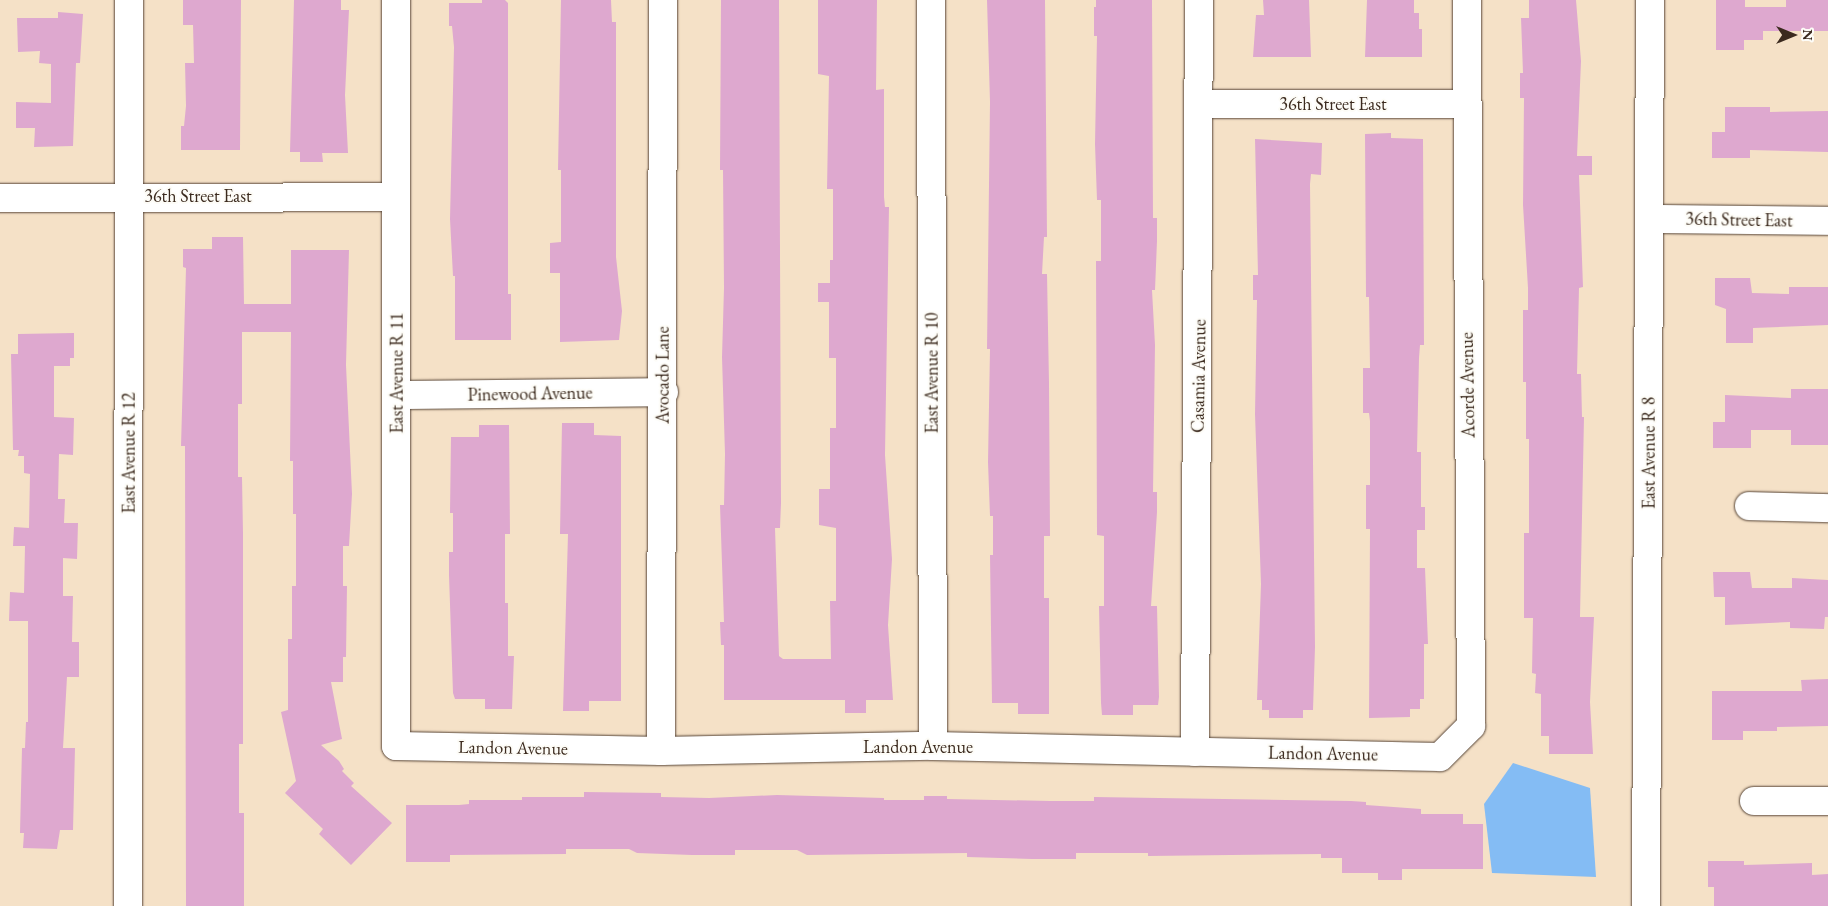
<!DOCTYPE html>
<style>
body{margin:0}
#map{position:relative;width:1828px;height:906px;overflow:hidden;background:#f5e1c7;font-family:"EB Garamond",serif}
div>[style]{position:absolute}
.water>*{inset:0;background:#84bcf4}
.building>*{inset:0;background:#dea8cf}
.roads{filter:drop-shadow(0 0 1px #574537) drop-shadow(0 0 1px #574537)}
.minor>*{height:28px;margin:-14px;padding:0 14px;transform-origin:14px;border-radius:14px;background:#fff}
.tertiary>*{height:28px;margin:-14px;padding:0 14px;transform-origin:14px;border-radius:14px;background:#fff}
span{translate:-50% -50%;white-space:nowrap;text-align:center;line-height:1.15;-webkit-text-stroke:4px #fdfcf7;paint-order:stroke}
.street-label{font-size:18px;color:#3b2a1e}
.north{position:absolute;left:1768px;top:10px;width:50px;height:50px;-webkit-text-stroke:4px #fdfcf7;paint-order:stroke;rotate:90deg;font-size:14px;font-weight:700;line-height:20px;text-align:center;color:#3b2a1e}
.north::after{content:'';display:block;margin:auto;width:18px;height:22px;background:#3b2a1e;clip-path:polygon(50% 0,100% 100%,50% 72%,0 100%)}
</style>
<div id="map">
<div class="water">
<i style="clip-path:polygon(1513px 763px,1590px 788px,1596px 877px,1492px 873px,1484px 804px)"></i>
</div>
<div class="building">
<i style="clip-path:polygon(183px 0,241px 0,240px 150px,181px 150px,181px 126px,184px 126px,186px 106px,185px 63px,194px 63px,193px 25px,183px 25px)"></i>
<i style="clip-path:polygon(294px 0,341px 0,341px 10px,349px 10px,345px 95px,348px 153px,322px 153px,323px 162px,300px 162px,300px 152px,290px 152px)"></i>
<i style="clip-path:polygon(482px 0,505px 0,508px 3px,508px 294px,511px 294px,511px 340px,455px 340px,455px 276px,453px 276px,450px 219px,454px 47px,452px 26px,449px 26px,449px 3px,482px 3px)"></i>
<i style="clip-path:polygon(561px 0,611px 0,612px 22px,616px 22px,616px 257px,622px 311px,619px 340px,560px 342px,560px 273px,550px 273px,550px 243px,561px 242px,561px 170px,558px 170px)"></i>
<i style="clip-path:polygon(721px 0,779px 0,781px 503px,780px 528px,775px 528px,779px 656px,783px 659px,831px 659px,830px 601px,836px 601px,836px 528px,819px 525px,819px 489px,830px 489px,830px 428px,836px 428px,836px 358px,829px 358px,829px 302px,818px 302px,818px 283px,830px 283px,830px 260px,833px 260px,833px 189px,827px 189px,829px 76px,818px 74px,818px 0,877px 0,876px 90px,884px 89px,884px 197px,885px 207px,889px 207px,885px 455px,892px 559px,888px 625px,893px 700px,866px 700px,866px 713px,845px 713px,845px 700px,724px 700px,724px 645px,721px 645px,720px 622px,724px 622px,720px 505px,724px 505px,725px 454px,722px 357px,724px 288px,723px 170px,720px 170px)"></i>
<i style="clip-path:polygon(987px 0,1045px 0,1047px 237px,1044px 237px,1042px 274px,1047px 274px,1049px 383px,1050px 536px,1044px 536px,1044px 598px,1049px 598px,1049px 714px,1018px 714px,1018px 703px,992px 703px,990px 555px,993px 555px,993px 516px,990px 516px,988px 462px,990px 349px,987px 349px,990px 102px)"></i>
<i style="clip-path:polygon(1096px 0,1152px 0,1153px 218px,1157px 218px,1157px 241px,1155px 290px,1152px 290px,1155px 345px,1153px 492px,1157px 492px,1157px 512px,1151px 606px,1157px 606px,1159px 697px,1158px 705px,1133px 705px,1133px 715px,1102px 715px,1101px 703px,1099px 606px,1104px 606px,1104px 536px,1097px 535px,1096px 261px,1101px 261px,1101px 200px,1097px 200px,1095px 144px,1097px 36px,1094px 36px,1094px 7px,1096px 7px)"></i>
<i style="clip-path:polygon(1263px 0,1309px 0,1311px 57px,1253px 57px,1256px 15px,1264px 15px)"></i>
<i style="clip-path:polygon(1367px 0,1414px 0,1414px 13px,1419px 13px,1419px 29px,1422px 29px,1422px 57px,1365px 57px)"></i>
<i style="clip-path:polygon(1529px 0,1576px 0,1581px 61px,1577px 156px,1592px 156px,1592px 175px,1579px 175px,1583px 287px,1579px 288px,1577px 374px,1581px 374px,1582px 417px,1584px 417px,1580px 617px,1594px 617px,1590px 702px,1593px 754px,1549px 754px,1549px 736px,1541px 736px,1541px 694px,1535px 693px,1536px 674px,1532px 673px,1533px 618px,1524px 618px,1524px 533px,1529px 533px,1529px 439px,1526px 439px,1526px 382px,1523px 382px,1523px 310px,1528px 310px,1528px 288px,1523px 205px,1524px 98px,1520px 98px,1520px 73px,1523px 73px,1521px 18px,1529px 18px)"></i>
<i style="clip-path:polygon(1716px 0,1745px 0,1745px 7px,1786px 7px,1786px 0,1828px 0,1828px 31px,1763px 31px,1763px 40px,1744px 40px,1744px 50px,1716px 50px)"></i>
<i style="clip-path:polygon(58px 12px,83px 14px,80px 63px,76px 63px,73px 146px,34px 147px,35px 128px,16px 128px,16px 102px,51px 103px,51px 64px,39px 63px,40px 51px,18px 52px,17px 18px,58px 18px)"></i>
<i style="clip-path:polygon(1725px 107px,1770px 107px,1770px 112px,1828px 111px,1828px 152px,1750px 150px,1750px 158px,1712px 158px,1712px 132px,1725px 132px)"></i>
<i style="clip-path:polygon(1391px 133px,1391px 138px,1423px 139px,1424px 345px,1420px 345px,1419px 358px,1417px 452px,1421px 452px,1421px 507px,1425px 507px,1425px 530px,1417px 530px,1417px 568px,1425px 568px,1428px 644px,1424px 644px,1424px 699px,1420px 699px,1420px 709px,1410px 709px,1410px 717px,1369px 718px,1370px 529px,1366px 529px,1366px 485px,1370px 485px,1370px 421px,1369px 413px,1363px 413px,1363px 368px,1370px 368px,1369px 297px,1366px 297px,1365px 134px)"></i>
<i style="clip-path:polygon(1255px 139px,1322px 143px,1321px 175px,1311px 174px,1310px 184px,1315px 647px,1313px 710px,1303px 710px,1303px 718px,1269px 718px,1269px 710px,1262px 710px,1262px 700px,1257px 700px,1261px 584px,1255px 414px,1257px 300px,1253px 300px,1253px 275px,1258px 275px)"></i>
<i style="clip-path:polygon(212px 237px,243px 237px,244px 304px,291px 304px,291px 250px,349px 250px,346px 365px,352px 494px,349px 546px,343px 546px,343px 586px,347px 586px,346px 657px,343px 657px,343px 682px,331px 682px,342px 739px,321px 745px,339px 761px,344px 769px,342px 771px,354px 783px,351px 786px,392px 823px,351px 865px,319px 834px,323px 829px,285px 793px,296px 781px,281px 712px,288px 710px,288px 639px,292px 639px,292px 586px,296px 586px,296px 514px,293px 514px,293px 461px,290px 461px,291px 332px,242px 332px,242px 404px,238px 404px,238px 477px,242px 477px,243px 533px,243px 744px,239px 744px,239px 813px,244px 813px,244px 906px,186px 906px,185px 446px,181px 446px,186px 268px,183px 267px,183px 249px,212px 249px)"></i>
<i style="clip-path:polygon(1715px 278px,1750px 278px,1752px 293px,1789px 294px,1789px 287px,1828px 287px,1828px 325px,1753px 328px,1753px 343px,1726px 343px,1726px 309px,1715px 305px)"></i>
<i style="clip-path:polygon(74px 333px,74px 358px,70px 358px,70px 366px,54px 366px,54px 417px,74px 418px,73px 455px,59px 454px,58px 499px,65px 499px,64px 523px,78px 523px,77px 559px,63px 558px,63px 596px,73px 596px,72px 642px,79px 642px,79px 677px,67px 677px,63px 748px,75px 748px,73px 830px,60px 830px,57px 849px,23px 848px,24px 833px,20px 833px,22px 748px,25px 748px,26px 722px,28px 722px,28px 621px,9px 621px,10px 592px,24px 593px,25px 546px,13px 546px,14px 527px,29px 528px,30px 474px,24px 473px,24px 456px,18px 456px,19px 450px,13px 450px,11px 354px,18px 354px,18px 334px)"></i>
<i style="clip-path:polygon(1791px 389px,1828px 389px,1828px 445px,1791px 445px,1791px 430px,1751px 430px,1751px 448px,1713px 448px,1713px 422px,1725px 422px,1725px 395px,1791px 398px)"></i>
<i style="clip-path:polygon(562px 423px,594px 423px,594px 435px,621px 436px,621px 701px,589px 701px,589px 711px,563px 711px,568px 534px,560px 534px)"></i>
<i style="clip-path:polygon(479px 425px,509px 425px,510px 534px,505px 534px,505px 603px,508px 603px,508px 656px,514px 656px,512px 709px,485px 709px,485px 699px,455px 699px,453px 693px,449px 575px,449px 552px,453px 552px,453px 513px,450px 513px,451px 437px,479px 437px)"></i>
<i style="clip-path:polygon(1713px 572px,1750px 572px,1752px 588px,1792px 588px,1792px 578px,1828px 580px,1828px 617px,1825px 617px,1824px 629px,1790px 628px,1790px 622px,1725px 625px,1725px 597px,1714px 597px)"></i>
<i style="clip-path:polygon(1828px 679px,1828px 726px,1777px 727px,1777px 731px,1743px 731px,1743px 740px,1712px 740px,1712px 691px,1802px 691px,1801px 680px)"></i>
<i style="clip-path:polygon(584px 792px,661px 793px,661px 797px,709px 798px,777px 795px,884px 798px,884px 800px,924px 800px,924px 796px,947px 796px,947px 799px,1050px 801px,1094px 801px,1094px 797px,1351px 801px,1366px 802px,1366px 805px,1421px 809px,1421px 814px,1463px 814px,1463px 824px,1483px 824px,1483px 869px,1402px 869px,1402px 880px,1378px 880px,1378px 873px,1342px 873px,1342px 858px,1321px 858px,1321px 854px,1148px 856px,1148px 853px,1076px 853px,1076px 859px,1032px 859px,967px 857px,967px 853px,807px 855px,797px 850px,735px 850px,735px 855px,692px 855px,637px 853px,629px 849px,566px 849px,566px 854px,450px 855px,450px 862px,406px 862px,406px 805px,459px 805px,469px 804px,469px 800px,522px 800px,522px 797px,584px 797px)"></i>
<i style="clip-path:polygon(1708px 861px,1744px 861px,1744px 865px,1812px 863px,1812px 875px,1828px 874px,1828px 906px,1714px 906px,1714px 887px,1708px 887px)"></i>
</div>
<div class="roads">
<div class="minor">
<i style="left:396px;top:0;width:746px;rotate:90deg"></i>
<i style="left:396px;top:746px;width:265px;rotate:1.1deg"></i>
<i style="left:661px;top:751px;width:272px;rotate:-1.1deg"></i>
<i style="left:933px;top:746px;width:507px;rotate:1.24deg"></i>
<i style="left:1440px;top:757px;width:44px;rotate:-45deg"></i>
<i style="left:1471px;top:726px;width:726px;rotate:-90.32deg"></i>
<i style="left:931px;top:0;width:746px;rotate:89.85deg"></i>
<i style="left:1201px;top:104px;width:264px"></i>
<i style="left:0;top:198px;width:396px;rotate:-0.1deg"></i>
<i style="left:1651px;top:219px;width:177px;rotate:0.6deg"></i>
<i style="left:397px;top:395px;width:267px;rotate:-0.6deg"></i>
<i style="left:1749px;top:506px;width:79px;rotate:1.5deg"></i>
<i style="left:661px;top:751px;width:751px;rotate:-89.85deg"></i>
<i style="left:1195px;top:752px;width:752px;rotate:-89.7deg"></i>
<i style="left:1754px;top:801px;width:74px"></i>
<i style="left:128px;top:906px;width:906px;rotate:-89.94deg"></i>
</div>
<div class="tertiary">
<i style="left:1646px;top:906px;width:906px;rotate:-89.75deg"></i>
</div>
</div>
<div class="street-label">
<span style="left:1333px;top:104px">36th Street East</span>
<span style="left:198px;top:196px">36th Street East</span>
<span style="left:1739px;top:220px;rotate:1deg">36th Street East</span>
<span style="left:397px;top:373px;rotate:-90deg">East Avenue R 11</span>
<span style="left:932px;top:373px;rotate:-90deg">East Avenue R 10</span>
<span style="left:663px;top:375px;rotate:-90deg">Avocado Lane</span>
<span style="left:1199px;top:376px;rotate:-89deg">Casamia Avenue</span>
<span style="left:1468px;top:385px;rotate:-91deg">Acorde Avenue</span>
<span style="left:530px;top:394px;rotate:-1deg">Pinewood Avenue</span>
<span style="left:129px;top:453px;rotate:-90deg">East Avenue R 12</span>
<span style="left:1649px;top:453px;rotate:-90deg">East Avenue R 8</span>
<span style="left:918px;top:747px">Landon Avenue</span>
<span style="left:513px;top:748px;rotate:1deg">Landon Avenue</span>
<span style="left:1323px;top:754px;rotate:1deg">Landon Avenue</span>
</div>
<div class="north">N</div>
</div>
